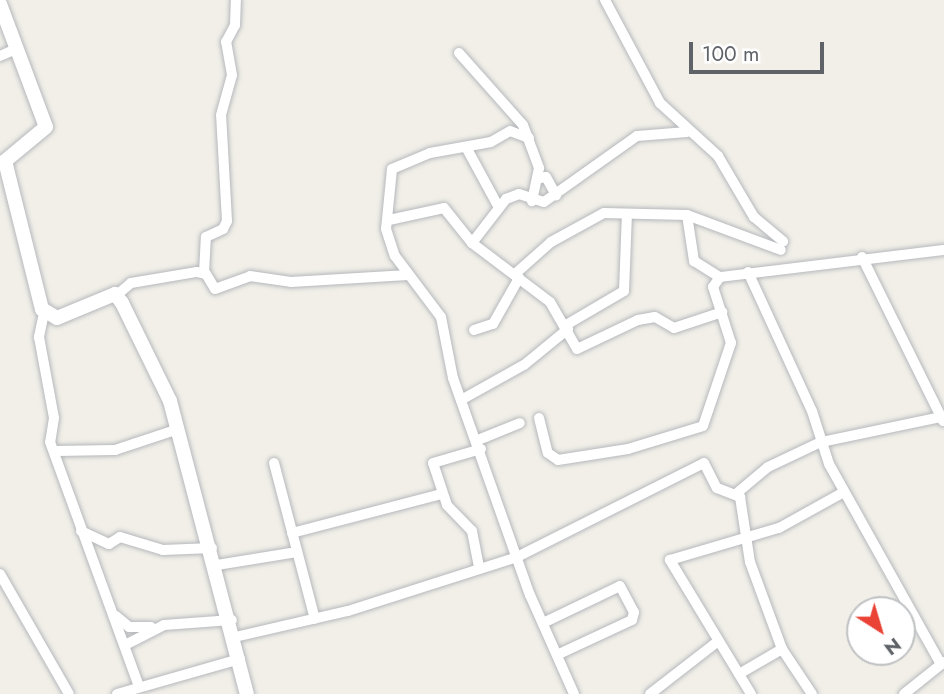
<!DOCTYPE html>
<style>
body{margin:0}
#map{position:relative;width:944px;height:694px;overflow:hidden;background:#f1efe8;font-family:Jost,sans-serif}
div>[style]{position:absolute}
.roads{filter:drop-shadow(0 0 2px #b5b8bc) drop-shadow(0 0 2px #b5b8bc)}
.street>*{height:10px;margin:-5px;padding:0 5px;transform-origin:5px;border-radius:5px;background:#fff}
.secondary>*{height:14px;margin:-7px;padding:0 7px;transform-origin:7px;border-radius:7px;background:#fff}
span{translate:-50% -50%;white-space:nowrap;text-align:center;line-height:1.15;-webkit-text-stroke:7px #fff;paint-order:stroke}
.north{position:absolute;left:846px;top:596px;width:70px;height:70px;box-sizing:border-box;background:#fff;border:2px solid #bfc1c3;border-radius:50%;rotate:143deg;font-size:19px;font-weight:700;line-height:28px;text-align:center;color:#5f6368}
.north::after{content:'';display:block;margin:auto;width:24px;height:32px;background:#ea4335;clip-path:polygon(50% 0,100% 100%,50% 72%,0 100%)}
.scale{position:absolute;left:689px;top:42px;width:135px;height:32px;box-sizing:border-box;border:4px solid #5f6368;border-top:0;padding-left:9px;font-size:21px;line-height:24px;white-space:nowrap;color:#5f6368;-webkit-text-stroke:5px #fff;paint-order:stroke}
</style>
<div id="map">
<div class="roads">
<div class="street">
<i style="left:605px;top:0;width:117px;rotate:61.9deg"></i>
<i style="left:660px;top:103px;width:79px;rotate:42.4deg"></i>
<i style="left:718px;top:156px;width:71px;rotate:59.5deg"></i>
<i style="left:754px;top:217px;width:38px;rotate:40deg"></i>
<i style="left:459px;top:53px;width:96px;rotate:48.4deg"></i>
<i style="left:523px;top:125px;width:46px;rotate:69.6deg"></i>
<i style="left:539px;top:168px;width:34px;rotate:102deg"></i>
<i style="left:0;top:56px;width:17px;rotate:-24deg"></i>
<i style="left:529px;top:138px;width:20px;rotate:-160deg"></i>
<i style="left:510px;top:131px;width:22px;rotate:150deg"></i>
<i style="left:491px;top:142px;width:62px;rotate:169.8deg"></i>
<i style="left:430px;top:153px;width:41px;rotate:157.2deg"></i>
<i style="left:392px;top:169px;width:60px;rotate:95.7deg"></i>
<i style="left:386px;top:229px;width:28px;rotate:72deg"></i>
<i style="left:395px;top:256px;width:76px;rotate:53deg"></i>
<i style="left:441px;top:317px;width:62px;rotate:78.9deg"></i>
<i style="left:453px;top:378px;width:230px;rotate:70.5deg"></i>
<i style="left:530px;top:595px;width:108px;rotate:66deg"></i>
<i style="left:466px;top:147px;width:65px;rotate:61.5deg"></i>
<i style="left:537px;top:179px;width:9px;rotate:-13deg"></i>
<i style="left:546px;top:177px;width:21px;rotate:61deg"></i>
<i style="left:687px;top:215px;width:47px;rotate:81.3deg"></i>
<i style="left:694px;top:261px;width:31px;rotate:32deg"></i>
<i style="left:389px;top:220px;width:56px;rotate:-12.3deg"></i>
<i style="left:444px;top:208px;width:45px;rotate:51.3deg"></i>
<i style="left:472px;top:243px;width:98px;rotate:37.1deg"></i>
<i style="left:550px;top:302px;width:54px;rotate:60.1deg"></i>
<i style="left:577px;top:349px;width:68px;rotate:-25.4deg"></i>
<i style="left:638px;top:320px;width:17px;rotate:-10deg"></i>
<i style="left:655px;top:317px;width:22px;rotate:30deg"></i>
<i style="left:674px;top:328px;width:51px;rotate:-18.4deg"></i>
<i style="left:472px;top:243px;width:56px;rotate:-52.3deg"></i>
<i style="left:506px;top:199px;width:14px;rotate:-21deg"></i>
<i style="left:519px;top:194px;width:26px;rotate:18deg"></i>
<i style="left:544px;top:202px;width:114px;rotate:-35.4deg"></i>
<i style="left:637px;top:136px;width:50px;rotate:-4.6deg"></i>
<i style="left:862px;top:257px;width:183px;rotate:63.7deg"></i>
<i style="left:748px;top:272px;width:153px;rotate:65.3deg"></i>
<i style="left:812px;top:411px;width:56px;rotate:72.2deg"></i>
<i style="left:829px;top:464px;width:229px;rotate:60.8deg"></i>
<i style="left:204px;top:273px;width:36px;rotate:-87deg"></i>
<i style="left:206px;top:237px;width:19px;rotate:-25deg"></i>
<i style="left:223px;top:229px;width:9px;rotate:-63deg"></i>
<i style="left:227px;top:221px;width:106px;rotate:-93.2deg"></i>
<i style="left:221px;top:115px;width:41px;rotate:-74.6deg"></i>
<i style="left:232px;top:75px;width:34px;rotate:-100deg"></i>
<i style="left:226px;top:42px;width:19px;rotate:-62deg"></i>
<i style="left:235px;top:25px;width:25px;rotate:-88deg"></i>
<i style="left:515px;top:274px;width:48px;rotate:-41.6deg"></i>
<i style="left:551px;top:242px;width:60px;rotate:-28.7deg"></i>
<i style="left:604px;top:213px;width:83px;rotate:1.4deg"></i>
<i style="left:687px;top:215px;width:100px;rotate:20.4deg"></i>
<i style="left:117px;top:295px;width:18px;rotate:-41deg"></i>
<i style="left:131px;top:283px;width:67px;rotate:-9.5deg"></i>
<i style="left:197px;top:272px;width:9px;rotate:13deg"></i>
<i style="left:206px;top:274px;width:17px;rotate:59deg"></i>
<i style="left:215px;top:289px;width:37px;rotate:-20deg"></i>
<i style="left:250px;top:276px;width:41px;rotate:8.3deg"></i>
<i style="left:291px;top:282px;width:117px;rotate:-3.4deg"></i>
<i style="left:44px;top:313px;width:25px;rotate:102deg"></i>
<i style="left:39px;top:337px;width:82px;rotate:79.5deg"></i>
<i style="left:54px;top:418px;width:24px;rotate:99deg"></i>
<i style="left:50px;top:442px;width:261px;rotate:70deg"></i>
<i style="left:566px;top:325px;width:67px;rotate:-30.4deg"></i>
<i style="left:624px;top:291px;width:77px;rotate:-87.8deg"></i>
<i style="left:474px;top:330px;width:20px;rotate:-18deg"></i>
<i style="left:493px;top:324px;width:53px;rotate:-60.5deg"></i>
<i style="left:461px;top:400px;width:72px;rotate:-29.1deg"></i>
<i style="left:524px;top:365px;width:57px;rotate:-39.3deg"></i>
<i style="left:539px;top:418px;width:36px;rotate:76deg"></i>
<i style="left:548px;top:453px;width:12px;rotate:35deg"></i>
<i style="left:558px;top:460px;width:71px;rotate:-8.9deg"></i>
<i style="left:628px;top:449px;width:78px;rotate:-17deg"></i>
<i style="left:703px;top:426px;width:88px;rotate:-71.4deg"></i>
<i style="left:731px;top:343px;width:59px;rotate:-107.8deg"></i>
<i style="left:713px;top:287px;width:12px;rotate:-55deg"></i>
<i style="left:720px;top:277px;width:226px;rotate:-6.9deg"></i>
<i style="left:478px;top:440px;width:45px;rotate:-22deg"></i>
<i style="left:56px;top:451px;width:59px;rotate:-1deg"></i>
<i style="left:115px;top:450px;width:66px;rotate:-18.4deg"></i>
<i style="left:274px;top:463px;width:161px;rotate:75.3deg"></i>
<i style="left:737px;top:493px;width:40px;rotate:-40deg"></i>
<i style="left:768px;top:467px;width:59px;rotate:-25.3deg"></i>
<i style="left:821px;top:442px;width:123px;rotate:-11.8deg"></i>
<i style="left:81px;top:531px;width:31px;rotate:25deg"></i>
<i style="left:109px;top:544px;width:13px;rotate:-32deg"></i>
<i style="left:120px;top:537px;width:45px;rotate:16.8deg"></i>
<i style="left:163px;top:550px;width:49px;rotate:-2.3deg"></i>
<i style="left:292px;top:533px;width:155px;rotate:-14.6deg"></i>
<i style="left:217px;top:565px;width:81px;rotate:-9.2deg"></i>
<i style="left:479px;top:567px;width:37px;rotate:-101deg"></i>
<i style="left:472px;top:531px;width:36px;rotate:-134deg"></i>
<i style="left:447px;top:505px;width:44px;rotate:-108.4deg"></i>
<i style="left:433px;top:463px;width:50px;rotate:-16.3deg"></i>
<i style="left:0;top:574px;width:138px;rotate:60.1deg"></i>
<i style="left:116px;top:616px;width:17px;rotate:40deg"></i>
<i style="left:129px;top:627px;width:22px"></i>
<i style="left:543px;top:623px;width:85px;rotate:-25.7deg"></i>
<i style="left:620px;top:586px;width:30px;rotate:62deg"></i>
<i style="left:634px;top:612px;width:8px;rotate:104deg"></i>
<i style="left:632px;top:620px;width:83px;rotate:155deg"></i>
<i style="left:235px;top:637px;width:116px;rotate:-13deg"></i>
<i style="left:348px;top:611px;width:177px;rotate:-17.7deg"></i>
<i style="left:517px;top:557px;width:209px;rotate:-26.7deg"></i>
<i style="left:704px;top:463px;width:28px;rotate:63deg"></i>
<i style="left:717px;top:488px;width:25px;rotate:21deg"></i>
<i style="left:740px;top:497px;width:66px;rotate:81.3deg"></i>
<i style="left:750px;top:562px;width:93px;rotate:69.8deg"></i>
<i style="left:782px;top:649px;width:54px;rotate:56.3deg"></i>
<i style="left:125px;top:645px;width:44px;rotate:-27.1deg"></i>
<i style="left:164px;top:625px;width:68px;rotate:-4.2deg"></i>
<i style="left:739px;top:674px;width:50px;rotate:-30.2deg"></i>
<i style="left:117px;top:694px;width:128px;rotate:-15.9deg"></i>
<i style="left:650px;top:694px;width:85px;rotate:-37.8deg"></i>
<i style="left:751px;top:694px;width:157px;rotate:-121.2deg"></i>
<i style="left:670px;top:560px;width:114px;rotate:-16.4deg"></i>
<i style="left:779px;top:528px;width:74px;rotate:-29deg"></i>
<i style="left:904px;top:694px;width:51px;rotate:-38.7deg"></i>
</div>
<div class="secondary">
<i style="left:0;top:4px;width:131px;rotate:69.5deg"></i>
<i style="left:46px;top:127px;width:53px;rotate:140.3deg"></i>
<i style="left:5px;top:161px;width:153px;rotate:76deg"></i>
<i style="left:42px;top:309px;width:17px;rotate:31deg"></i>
<i style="left:57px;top:318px;width:63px;rotate:-22.5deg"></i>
<i style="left:115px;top:294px;width:11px;rotate:52deg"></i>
<i style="left:122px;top:303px;width:109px;rotate:63.9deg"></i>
<i style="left:170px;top:401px;width:303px;rotate:75.3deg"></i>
</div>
</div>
<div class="north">N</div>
<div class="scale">100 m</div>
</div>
